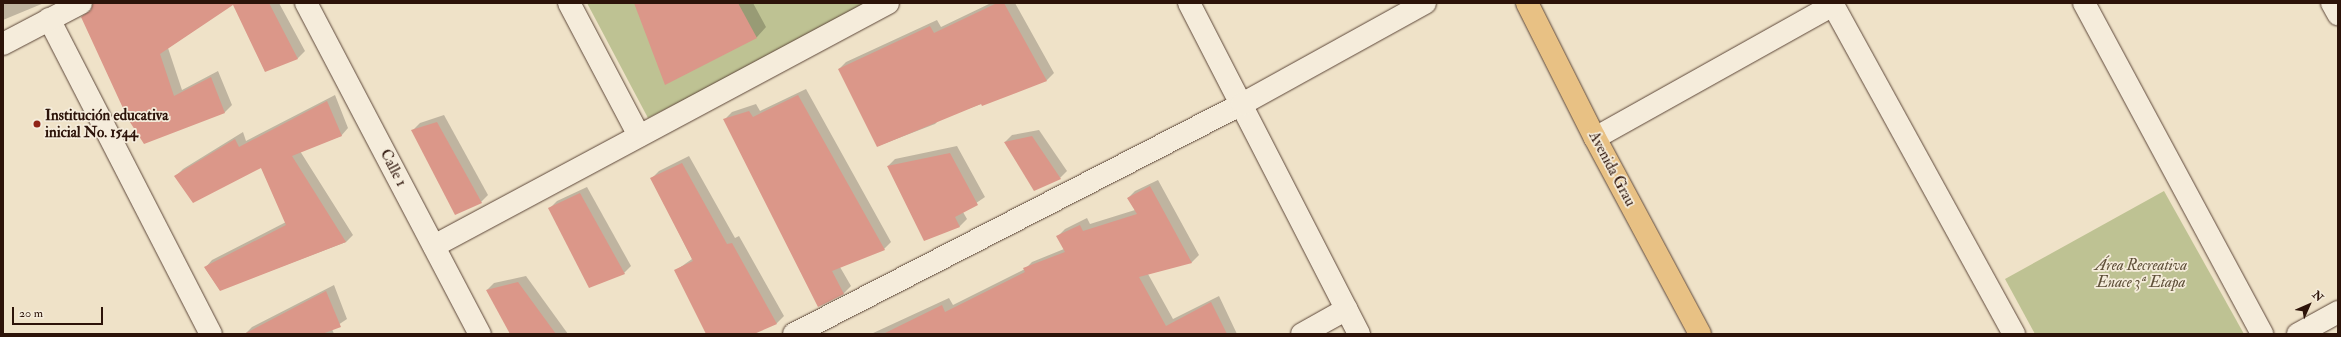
<!DOCTYPE html>
<meta charset="utf-8">
<style>
body{margin:0}
#map{position:relative;width:2341px;height:337px;overflow:hidden;background:#efe2c8;font-family:"IM FELL Double Pica",serif}
div>[style]{position:absolute}
.green>*{inset:0;background:#bec293}
.shadow>*{inset:0;background:#0003}
.building>*{inset:0;background:#db9789}
.roads{filter:drop-shadow(0 0 1px #5d4739) drop-shadow(0 0 1px #5d4739)}
.minor>*{height:22px;margin:-11px;padding:0 11px;transform-origin:11px;border-radius:11px;background:#f5ecdb}
.major>*{height:22px;margin:-11px;padding:0 11px;transform-origin:11px;border-radius:11px;background:#e8c184}
.dots>*{width:11px;height:11px;translate:-50% -50%;box-sizing:border-box;border:2px solid #f5ecdb;border-radius:50%}
span{translate:-50% -50%;white-space:nowrap;text-align:center;line-height:1.15;-webkit-text-stroke:3.5px #f5ecdb;paint-order:stroke}
.poi-label{font-size:15px;color:#2c1309;font-weight:700}
.left{translate:0 -50%;text-align:left}
.street-label{font-size:15px;color:#2c1309}
.park-label{font-size:15px;color:#5f5039;font-style:italic}
.frame{position:absolute;inset:0;border:4px solid #2c1309;pointer-events:none}
.north{position:absolute;left:2289px;top:285px;width:40px;height:40px;-webkit-text-stroke:3px #f5ecdb;paint-order:stroke;rotate:45deg;font-size:11px;font-weight:700;line-height:16px;text-align:center;color:#2c1309}
.north::after{content:'';display:block;margin:auto;width:14px;height:18px;background:#2c1309;clip-path:polygon(50% 0,100% 100%,50% 72%,0 100%)}
.scale{position:absolute;left:12px;top:307px;width:91px;height:18px;box-sizing:border-box;border:2px solid #2c1309;border-top:0;padding-left:5px;font-size:12px;line-height:14px;white-space:nowrap;color:#2c1309;-webkit-text-stroke:3px #f5ecdb;paint-order:stroke}
</style>
<div id="map">
<div class="green">
<i style="clip-path:polygon(587px 3px,876px 3px,648px 118px)"></i>
<i style="clip-path:polygon(2164px 191px,2244px 334px,2035px 334px,2005px 279px)"></i>
</div>
<div class="shadow">
<i style="clip-path:polygon(3px 3px,44px 3px,3px 20px)"></i>
<i style="clip-path:polygon(135px 3px,279px 3px,305px 51px,298px 58px,265px 71px,234px 3px,168px 48px,182px 90px,218px 71px,232px 105px,225px 112px,145px 142px)"></i>
<i style="clip-path:polygon(635px 3px,753px 3px,766px 27px,757px 37px,665px 83px)"></i>
<i style="clip-path:polygon(991px 3px,1015px 3px,1054px 73px,1047px 80px,940px 119px,935px 124px,878px 146px,839px 69px,846px 62px,937px 20px,941px 27px)"></i>
<i style="clip-path:polygon(806px 89px,891px 242px,884px 249px,840px 267px,851px 286px,844px 293px,819px 306px,725px 119px,732px 112px,756px 104px,760px 111px)"></i>
<i style="clip-path:polygon(335px 95px,348px 128px,341px 136px,300px 151px,353px 235px,346px 242px,220px 290px,205px 268px,212px 260px,286px 222px,261px 167px,176px 176px,183px 169px,243px 132px,246px 141px)"></i>
<i style="clip-path:polygon(444px 115px,488px 195px,481px 202px,413px 130px,420px 123px)"></i>
<i style="clip-path:polygon(1039px 130px,1067px 171px,1060px 178px,1005px 142px,1012px 135px)"></i>
<i style="clip-path:polygon(957px 146px,985px 197px,963px 212px,967px 219px,960px 226px,925px 240px,888px 166px,895px 159px)"></i>
<i style="clip-path:polygon(689px 156px,735px 238px,739px 236px,784px 316px,777px 323px,750px 334px,707px 334px,675px 271px,692px 259px,652px 178px,659px 171px)"></i>
<i style="clip-path:polygon(1158px 180px,1199px 255px,1192px 262px,1148px 274px,1173px 319px,1219px 296px,1237px 334px,871px 334px,949px 298px,953px 305px,1025px 269px,1032px 262px,1064px 249px,1058px 236px,1065px 229px,1087px 218px,1090px 224px,1135px 210px,1128px 198px,1135px 191px)"></i>
<i style="clip-path:polygon(587px 187px,631px 266px,624px 273px,550px 208px,557px 201px)"></i>
<i style="clip-path:polygon(526px 276px,568px 334px,512px 334px,487px 290px,494px 283px)"></i>
<i style="clip-path:polygon(334px 285px,347px 319px,332px 329px,334px 334px,245px 334px,252px 327px)"></i>
</div>
<div class="building">
<i style="clip-path:polygon(93px 3px,269px 3px,298px 59px,265px 72px,233px 5px,160px 54px,174px 96px,211px 77px,225px 113px,144px 144px,128px 119px,81px 17px,91px 10px)"></i>
<i style="clip-path:polygon(634px 3px,738px 3px,757px 38px,665px 85px)"></i>
<i style="clip-path:polygon(997px 3px,1004px 3px,1047px 81px,982px 106px,981px 104px,877px 147px,838px 69px,930px 26px,934px 33px)"></i>
<i style="clip-path:polygon(798px 95px,885px 250px,832px 271px,844px 294px,818px 307px,723px 119px,749px 111px,753px 117px)"></i>
<i style="clip-path:polygon(327px 101px,342px 136px,292px 156px,346px 242px,220px 291px,204px 267px,286px 225px,261px 168px,193px 203px,174px 176px,235px 139px,239px 147px)"></i>
<i style="clip-path:polygon(437px 122px,482px 203px,455px 215px,411px 130px)"></i>
<i style="clip-path:polygon(1032px 136px,1061px 179px,1034px 191px,1004px 142px)"></i>
<i style="clip-path:polygon(950px 153px,978px 205px,955px 217px,960px 227px,924px 241px,887px 166px)"></i>
<i style="clip-path:polygon(682px 163px,727px 244px,732px 243px,777px 324px,754px 334px,706px 334px,674px 270px,693px 261px,650px 178px)"></i>
<i style="clip-path:polygon(1150px 186px,1192px 263px,1139px 277px,1166px 326px,1211px 302px,1227px 334px,883px 334px,942px 305px,945px 312px,1025px 272px,1023px 268px,1065px 252px,1056px 236px,1080px 225px,1083px 231px,1137px 214px,1127px 198px)"></i>
<i style="clip-path:polygon(580px 193px,625px 274px,589px 288px,548px 208px)"></i>
<i style="clip-path:polygon(518px 282px,556px 334px,510px 334px,486px 290px)"></i>
<i style="clip-path:polygon(326px 291px,341px 327px,322px 334px,244px 334px)"></i>
</div>
<div class="roads">
<div class="minor">
<i style="left:306px;top:3px;width:374px;rotate:62.3deg"></i>
<i style="left:569px;top:3px;width:150px;rotate:62.2deg"></i>
<i style="left:1189px;top:3px;width:372px;rotate:62.8deg"></i>
<i style="left:1832px;top:3px;width:378px;rotate:61.2deg"></i>
<i style="left:2084px;top:3px;width:376px;rotate:61.7deg"></i>
<i style="left:2332px;top:3px;width:13px;rotate:61deg"></i>
<i style="left:49px;top:19px;width:354px;rotate:62.8deg"></i>
<i style="left:3px;top:44px;width:88px;rotate:-27.7deg"></i>
<i style="left:1595px;top:138px;width:273px;rotate:-29.2deg"></i>
<i style="left:434px;top:246px;width:515px;rotate:-28.16deg"></i>
<i style="left:794px;top:334px;width:504px;rotate:-27.18deg"></i>
<i style="left:1242px;top:104px;width:209px;rotate:-28.9deg"></i>
<i style="left:1302px;top:334px;width:51px;rotate:-29.1deg"></i>
<i style="left:2298px;top:334px;width:46px;rotate:-28.8deg"></i>
</div>
<div class="major">
<i style="left:1527px;top:3px;width:151px;rotate:63.3deg"></i>
<i style="left:1595px;top:138px;width:222px;rotate:61.8deg"></i>
</div>
</div>
<div class="dots">
<i style="left:37px;top:124px;background:#8f2418"></i>
</div>
<div class="poi-label">
<span class="left" style="left:45px;top:124px">Institución educativa<br>inicial No. 1544</span>
</div>
<div class="street-label">
<span style="left:393px;top:168px;rotate:62deg">Calle 1</span>
<span style="left:1612px;top:169px;rotate:62deg">Avenida Grau</span>
</div>
<div class="park-label">
<span style="left:2141px;top:274px">Área Recreativa<br>Enace 3ª Etapa</span>
</div>
<div class="frame"></div>
<div class="north">N</div>
<div class="scale">20 m</div>
</div>
